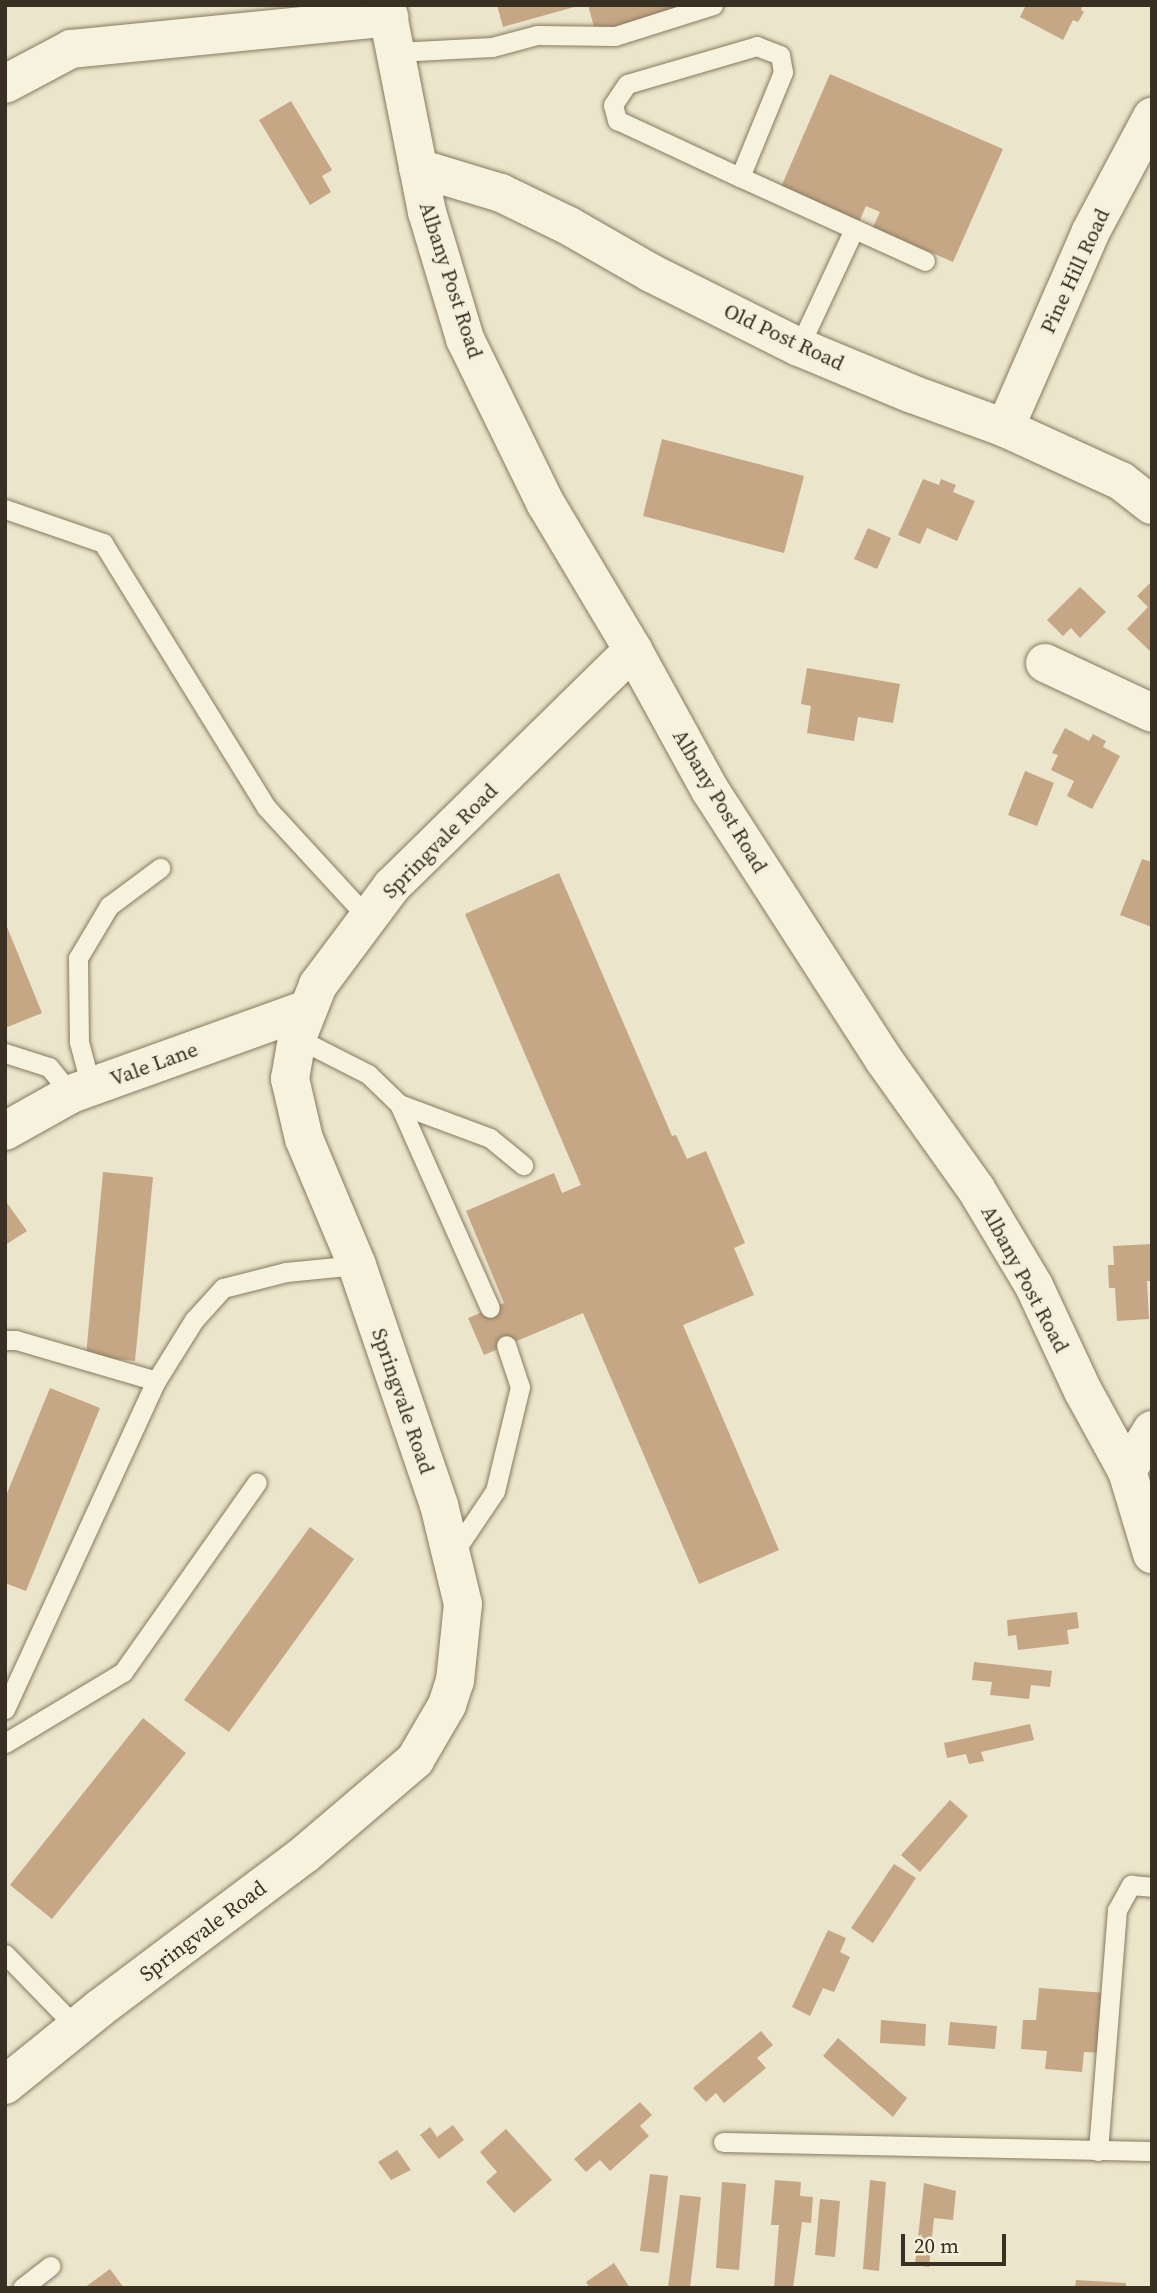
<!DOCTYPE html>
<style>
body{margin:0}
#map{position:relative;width:1157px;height:2293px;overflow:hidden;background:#ebe5cb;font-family:"Source Serif 4",serif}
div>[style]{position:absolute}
.building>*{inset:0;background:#c6a785}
.roads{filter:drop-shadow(0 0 2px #877961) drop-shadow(0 0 2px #877961)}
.service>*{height:19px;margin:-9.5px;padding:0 9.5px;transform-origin:9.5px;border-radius:9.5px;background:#f6f2de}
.minor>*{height:38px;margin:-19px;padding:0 19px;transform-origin:19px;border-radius:19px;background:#f6f2de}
.tertiary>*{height:38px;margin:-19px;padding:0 19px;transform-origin:19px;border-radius:19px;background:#f6f2de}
.secondary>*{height:38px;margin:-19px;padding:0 19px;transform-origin:19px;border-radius:19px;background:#f6f2de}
span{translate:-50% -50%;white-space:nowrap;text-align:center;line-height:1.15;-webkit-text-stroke:5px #f3efda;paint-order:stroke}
.street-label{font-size:21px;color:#393023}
.frame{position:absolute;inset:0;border:7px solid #393023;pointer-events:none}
.scale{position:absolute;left:901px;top:2234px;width:105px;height:32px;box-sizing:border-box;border:4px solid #393023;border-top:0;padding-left:9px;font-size:21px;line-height:24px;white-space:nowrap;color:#393023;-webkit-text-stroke:5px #f3efda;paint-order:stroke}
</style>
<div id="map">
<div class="building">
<i style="clip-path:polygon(497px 5px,578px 5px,578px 6px,503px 27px)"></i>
<i style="clip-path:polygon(588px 5px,696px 5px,596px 34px)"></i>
<i style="clip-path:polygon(1026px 5px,1083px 5px,1081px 10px,1084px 12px,1078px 22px,1073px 20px,1063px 40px,1020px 17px)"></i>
<i style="clip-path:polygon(830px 74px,1003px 149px,953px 262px,873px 227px,880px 212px,866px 206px,859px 222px,781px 187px)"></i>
<i style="clip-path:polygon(291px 101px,332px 170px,322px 176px,331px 192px,310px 205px,259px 120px)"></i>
<i style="clip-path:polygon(662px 439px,804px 476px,784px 553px,643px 516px)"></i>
<i style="clip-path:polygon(923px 479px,939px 485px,941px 479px,956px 485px,953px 492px,975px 501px,957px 541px,927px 528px,920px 544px,898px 535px)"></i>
<i style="clip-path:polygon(868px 528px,891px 538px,877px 569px,854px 559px)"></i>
<i style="clip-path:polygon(1152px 581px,1152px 653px,1127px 629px,1148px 607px,1137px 596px)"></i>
<i style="clip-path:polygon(1080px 587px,1106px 612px,1080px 638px,1071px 628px,1063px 636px,1047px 620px)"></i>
<i style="clip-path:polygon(807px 668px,900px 684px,893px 723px,858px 717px,854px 741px,807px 733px,811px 706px,801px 704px)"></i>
<i style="clip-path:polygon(1065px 728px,1089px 741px,1093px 734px,1106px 741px,1103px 747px,1120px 756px,1092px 809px,1067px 796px,1074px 781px,1051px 770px,1058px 755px,1052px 753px)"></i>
<i style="clip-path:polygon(1025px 771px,1054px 783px,1037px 826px,1008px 815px)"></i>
<i style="clip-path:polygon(1142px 859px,1152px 862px,1152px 927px,1120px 915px)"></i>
<i style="clip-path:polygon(559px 873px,672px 1136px,676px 1135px,687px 1159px,706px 1151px,745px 1243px,734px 1248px,754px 1295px,683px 1325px,779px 1550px,699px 1584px,583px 1313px,484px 1355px,468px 1318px,504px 1303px,466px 1211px,554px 1173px,562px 1193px,581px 1185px,465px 914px)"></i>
<i style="clip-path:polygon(5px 922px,42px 1013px,5px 1028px)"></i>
<i style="clip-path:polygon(103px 1172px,153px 1177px,135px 1361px,86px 1356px)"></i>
<i style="clip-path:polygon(5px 1200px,27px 1231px,5px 1245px)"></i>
<i style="clip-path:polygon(1152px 1244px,1152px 1281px,1147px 1281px,1149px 1319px,1117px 1321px,1115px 1288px,1109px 1288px,1108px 1265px,1114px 1265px,1113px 1246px)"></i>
<i style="clip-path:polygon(50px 1388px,100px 1408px,26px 1591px,5px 1583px,5px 1498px)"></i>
<i style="clip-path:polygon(310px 1527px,354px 1559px,229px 1732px,184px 1700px)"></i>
<i style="clip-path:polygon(1077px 1612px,1079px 1628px,1067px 1630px,1069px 1644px,1018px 1650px,1016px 1635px,1008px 1636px,1007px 1620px)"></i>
<i style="clip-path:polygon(974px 1662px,1052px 1671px,1050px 1687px,1031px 1685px,1029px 1699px,990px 1695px,992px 1682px,972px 1680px)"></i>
<i style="clip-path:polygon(143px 1718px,186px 1753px,52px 1919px,10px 1885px)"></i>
<i style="clip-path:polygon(1030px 1724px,1034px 1740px,981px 1752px,984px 1761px,969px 1764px,966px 1754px,947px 1758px,944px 1743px)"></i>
<i style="clip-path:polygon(950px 1800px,968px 1816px,920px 1872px,901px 1855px)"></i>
<i style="clip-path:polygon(894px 1864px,916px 1878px,873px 1943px,851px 1928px)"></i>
<i style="clip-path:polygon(828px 1930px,846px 1938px,840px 1952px,850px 1957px,834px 1992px,823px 1988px,810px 2016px,792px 2007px)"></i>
<i style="clip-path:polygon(1039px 1988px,1106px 1993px,1102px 2053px,1084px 2052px,1082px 2072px,1045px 2069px,1047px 2051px,1021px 2049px,1023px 2020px,1036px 2020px)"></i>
<i style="clip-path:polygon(881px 2020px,926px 2024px,925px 2046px,880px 2043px)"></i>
<i style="clip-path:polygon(950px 2022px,997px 2026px,995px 2049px,948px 2045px)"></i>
<i style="clip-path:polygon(761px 2031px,773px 2045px,757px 2058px,766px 2068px,724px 2103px,716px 2093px,706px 2102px,693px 2088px)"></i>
<i style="clip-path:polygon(838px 2038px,907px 2098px,893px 2117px,823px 2056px)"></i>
<i style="clip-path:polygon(640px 2102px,652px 2115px,640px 2126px,649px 2136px,610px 2171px,600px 2160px,586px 2172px,574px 2159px)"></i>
<i style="clip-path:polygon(453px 2125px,464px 2140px,439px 2159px,420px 2135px,430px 2127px,437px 2137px)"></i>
<i style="clip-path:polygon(506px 2129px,552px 2180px,514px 2213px,486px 2182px,497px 2172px,480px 2152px)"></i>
<i style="clip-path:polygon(397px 2150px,411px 2170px,391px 2180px,378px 2162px)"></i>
<i style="clip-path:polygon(650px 2174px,668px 2176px,659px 2253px,640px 2251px)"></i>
<i style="clip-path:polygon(775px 2180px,801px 2182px,800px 2196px,813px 2197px,811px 2223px,802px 2222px,793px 2288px,774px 2288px,779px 2225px,771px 2225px)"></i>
<i style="clip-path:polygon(870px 2180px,886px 2182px,879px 2271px,863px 2269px)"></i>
<i style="clip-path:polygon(722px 2182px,746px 2184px,739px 2270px,716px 2268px)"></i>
<i style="clip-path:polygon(924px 2183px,956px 2191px,953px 2220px,934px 2218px,929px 2267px,915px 2265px)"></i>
<i style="clip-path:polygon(680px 2195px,701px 2197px,690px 2288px,668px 2288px)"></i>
<i style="clip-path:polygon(820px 2199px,840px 2201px,835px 2257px,815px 2255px)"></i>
<i style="clip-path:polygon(614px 2263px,630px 2288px,590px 2288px,586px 2282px)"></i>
<i style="clip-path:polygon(110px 2269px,124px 2288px,84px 2288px)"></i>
<i style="clip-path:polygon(1076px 2280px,1126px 2283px,1126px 2288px,1075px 2288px)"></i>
</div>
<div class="roads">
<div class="service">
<i style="left:396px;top:52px;width:96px;rotate:-3deg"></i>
<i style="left:492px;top:47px;width:47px;rotate:-14.9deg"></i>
<i style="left:537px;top:35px;width:78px;rotate:0.7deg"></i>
<i style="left:615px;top:36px;width:103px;rotate:-17.6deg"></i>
<i style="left:740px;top:177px;width:113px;rotate:-67.7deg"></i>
<i style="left:783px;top:72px;width:17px;rotate:-100deg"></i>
<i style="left:780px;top:55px;width:25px;rotate:-159deg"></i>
<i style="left:757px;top:46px;width:135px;rotate:163.7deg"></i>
<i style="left:627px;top:84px;width:25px;rotate:124deg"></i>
<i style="left:613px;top:105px;width:16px;rotate:75deg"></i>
<i style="left:617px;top:120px;width:136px;rotate:24.9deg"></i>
<i style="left:740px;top:177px;width:203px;rotate:24.4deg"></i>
<i style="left:799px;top:347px;width:130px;rotate:-65deg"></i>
<i style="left:5px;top:509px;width:104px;rotate:19.1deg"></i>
<i style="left:103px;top:543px;width:310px;rotate:58.3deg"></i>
<i style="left:266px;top:807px;width:151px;rotate:47.4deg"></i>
<i style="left:297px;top:1038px;width:80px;rotate:26.9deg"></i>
<i style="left:368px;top:1074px;width:43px;rotate:44.1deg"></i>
<i style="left:399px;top:1104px;width:223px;rotate:66deg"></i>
<i style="left:5px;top:1053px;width:46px;rotate:17.7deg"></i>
<i style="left:49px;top:1067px;width:35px;rotate:51deg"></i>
<i style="left:91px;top:1087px;width:47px;rotate:-104.9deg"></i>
<i style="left:79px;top:1042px;width:84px;rotate:-90.7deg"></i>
<i style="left:78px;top:958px;width:61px;rotate:-59.2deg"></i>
<i style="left:109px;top:906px;width:64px;rotate:-36.7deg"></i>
<i style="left:399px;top:1104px;width:97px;rotate:20.5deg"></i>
<i style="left:490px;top:1138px;width:43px;rotate:39.3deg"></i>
<i style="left:5px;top:1340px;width:11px"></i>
<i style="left:16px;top:1340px;width:146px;rotate:16.3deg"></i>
<i style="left:452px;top:1555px;width:77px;rotate:-56.1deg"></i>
<i style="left:495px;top:1491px;width:107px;rotate:-76.5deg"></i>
<i style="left:520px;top:1387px;width:44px;rotate:-108.4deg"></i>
<i style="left:5px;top:1709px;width:361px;rotate:-65.3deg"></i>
<i style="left:156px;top:1381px;width:72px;rotate:-58.1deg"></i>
<i style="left:194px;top:1320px;width:43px;rotate:-47.8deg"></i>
<i style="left:223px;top:1288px;width:65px;rotate:-14.3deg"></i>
<i style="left:286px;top:1272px;width:71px;rotate:-5.6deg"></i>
<i style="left:5px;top:1743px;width:138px;rotate:-31deg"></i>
<i style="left:123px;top:1672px;width:232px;rotate:-54.8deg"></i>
<i style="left:5px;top:1954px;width:102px;rotate:45.8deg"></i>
<i style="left:723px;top:2142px;width:429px;rotate:1.2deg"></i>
<i style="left:1098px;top:2151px;width:242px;rotate:-85.5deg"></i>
<i style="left:1117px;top:1910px;width:29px;rotate:-61deg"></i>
<i style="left:1131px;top:1885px;width:21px;rotate:5deg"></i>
<i style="left:22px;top:2288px;width:36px;rotate:-38deg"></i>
</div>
<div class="minor">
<i style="left:5px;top:84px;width:75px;rotate:-27.9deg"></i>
<i style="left:71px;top:49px;width:320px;rotate:-5.7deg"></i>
<i style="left:418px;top:168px;width:87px;rotate:16.8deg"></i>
<i style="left:501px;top:193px;width:76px;rotate:25.9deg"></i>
<i style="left:569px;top:226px;width:95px;rotate:29.8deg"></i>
<i style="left:651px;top:273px;width:165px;rotate:26.6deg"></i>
<i style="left:799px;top:347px;width:122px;rotate:22.6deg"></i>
<i style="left:912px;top:394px;width:99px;rotate:20.1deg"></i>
<i style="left:1005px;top:428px;width:128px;rotate:24.6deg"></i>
<i style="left:1121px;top:481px;width:39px;rotate:38deg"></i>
<i style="left:1005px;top:428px;width:213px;rotate:-66.4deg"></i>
<i style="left:1090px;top:233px;width:132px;rotate:-61.9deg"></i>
<i style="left:1045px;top:663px;width:118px;rotate:25deg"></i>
<i style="left:5px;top:1131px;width:76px;rotate:-29.3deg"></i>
<i style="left:71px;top:1094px;width:251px;rotate:-19.8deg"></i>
</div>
<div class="tertiary">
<i style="left:1127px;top:1471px;width:48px;rotate:-58.6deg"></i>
<i style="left:5px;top:2085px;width:122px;rotate:-39deg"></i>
<i style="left:100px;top:2008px;width:256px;rotate:-36.9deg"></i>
<i style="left:305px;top:1854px;width:145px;rotate:-40.5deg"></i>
<i style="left:415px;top:1760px;width:64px;rotate:-59.8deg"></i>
<i style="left:447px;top:1705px;width:25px;rotate:-72deg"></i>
<i style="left:455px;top:1681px;width:77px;rotate:-84.1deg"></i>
<i style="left:463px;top:1604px;width:102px;rotate:-103.6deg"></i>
<i style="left:439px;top:1505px;width:254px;rotate:-108.9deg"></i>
<i style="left:357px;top:1265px;width:137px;rotate:-112.8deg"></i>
<i style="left:304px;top:1139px;width:62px;rotate:-103.1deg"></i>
<i style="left:290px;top:1079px;width:42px;rotate:-80.3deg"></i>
<i style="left:297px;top:1038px;width:57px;rotate:-68.4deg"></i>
<i style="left:318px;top:985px;width:124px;rotate:-53.2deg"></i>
<i style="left:392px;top:886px;width:337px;rotate:-44.4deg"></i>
</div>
<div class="secondary">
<i style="left:386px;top:5px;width:211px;rotate:78.8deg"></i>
<i style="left:427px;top:212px;width:133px;rotate:73.3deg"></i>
<i style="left:465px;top:339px;width:184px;rotate:63.9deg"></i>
<i style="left:546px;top:504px;width:170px;rotate:59.2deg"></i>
<i style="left:633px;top:650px;width:160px;rotate:61.2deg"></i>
<i style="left:710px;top:790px;width:321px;rotate:57.2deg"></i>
<i style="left:884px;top:1060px;width:158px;rotate:54.5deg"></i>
<i style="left:976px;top:1189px;width:113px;rotate:59.1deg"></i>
<i style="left:1034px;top:1286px;width:116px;rotate:65deg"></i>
<i style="left:1083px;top:1391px;width:91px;rotate:61.2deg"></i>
<i style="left:1127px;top:1471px;width:87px;rotate:73.2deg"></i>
</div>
</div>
<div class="street-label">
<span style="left:1075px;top:271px;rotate:-65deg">Pine Hill Road</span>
<span style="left:451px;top:280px;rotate:72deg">Albany Post Road</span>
<span style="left:784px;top:337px;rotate:25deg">Old Post Road</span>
<span style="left:720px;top:801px;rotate:59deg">Albany Post Road</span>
<span style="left:440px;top:841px;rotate:-45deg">Springvale Road</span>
<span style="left:154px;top:1064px;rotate:-20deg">Vale Lane</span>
<span style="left:1025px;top:1279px;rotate:62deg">Albany Post Road</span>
<span style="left:403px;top:1401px;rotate:71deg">Springvale Road</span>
<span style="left:203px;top:1931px;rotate:-37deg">Springvale Road</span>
</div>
<div class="frame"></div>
<div class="scale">20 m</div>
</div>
